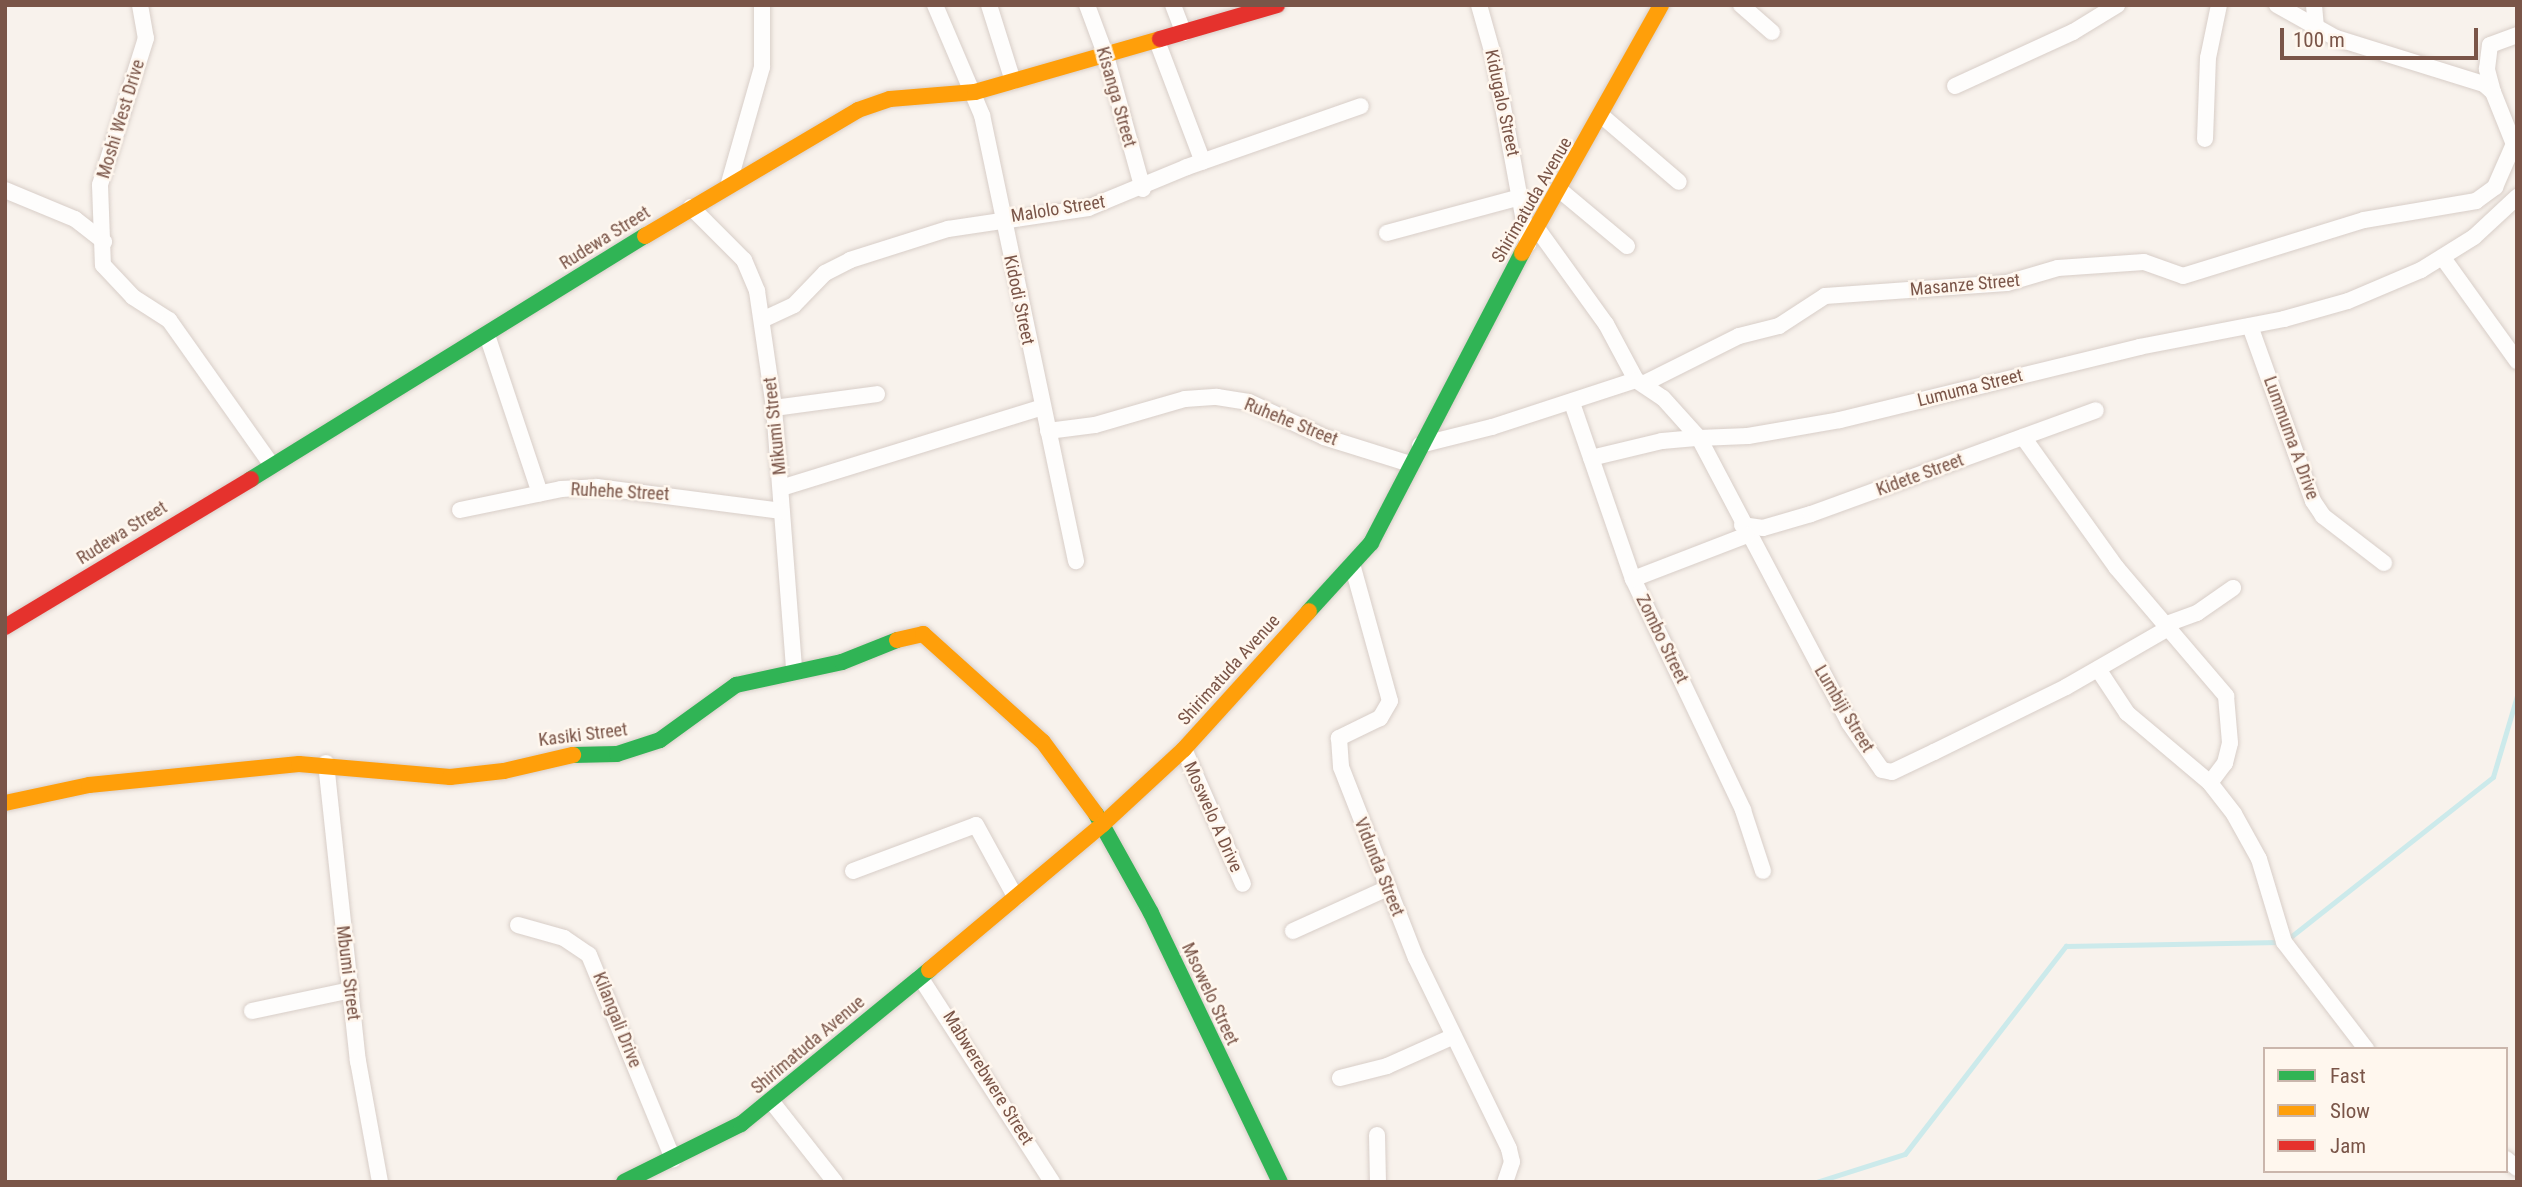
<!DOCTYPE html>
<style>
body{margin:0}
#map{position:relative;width:2522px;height:1187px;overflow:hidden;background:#f8f2ec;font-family:"Roboto Condensed",sans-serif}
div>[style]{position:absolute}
.stream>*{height:4.5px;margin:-2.25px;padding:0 2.25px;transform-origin:2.25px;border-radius:2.25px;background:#cceaeb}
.roads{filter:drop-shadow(0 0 2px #d8cec8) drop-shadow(0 0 2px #d8cec8)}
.street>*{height:16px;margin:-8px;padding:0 8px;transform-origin:8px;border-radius:8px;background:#fefdfc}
.fast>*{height:16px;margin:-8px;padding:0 8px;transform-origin:8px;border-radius:8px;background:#30b455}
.slow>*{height:16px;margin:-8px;padding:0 8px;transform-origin:8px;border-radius:8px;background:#ff9f0a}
.jam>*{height:16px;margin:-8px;padding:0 8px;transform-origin:8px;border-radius:8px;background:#e5322d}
span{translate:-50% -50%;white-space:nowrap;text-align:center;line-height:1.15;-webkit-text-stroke:5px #fff7ee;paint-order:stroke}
.street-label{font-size:18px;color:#7a5548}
.frame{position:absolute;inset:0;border:7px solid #7a5548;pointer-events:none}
.legend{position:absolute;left:2263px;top:1047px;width:245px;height:126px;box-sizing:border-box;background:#fff7ee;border:2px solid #cab6ac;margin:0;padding:9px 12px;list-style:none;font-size:21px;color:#7a5548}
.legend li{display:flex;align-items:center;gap:14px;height:35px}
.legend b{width:35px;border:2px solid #cab6ac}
.scale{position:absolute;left:2280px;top:28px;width:198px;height:32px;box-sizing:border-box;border:4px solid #7a5548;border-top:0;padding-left:9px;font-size:21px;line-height:24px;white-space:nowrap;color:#7a5548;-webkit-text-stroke:5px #fff7ee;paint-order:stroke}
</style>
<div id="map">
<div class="stream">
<i style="left:2288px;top:939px;width:261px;rotate:-38.3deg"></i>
<i style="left:2493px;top:777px;width:84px;rotate:-73.5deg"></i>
<i style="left:1817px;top:1182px;width:92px;rotate:-17.7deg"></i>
<i style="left:1905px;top:1154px;width:263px;rotate:-52.3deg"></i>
<i style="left:2066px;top:946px;width:214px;rotate:-1.1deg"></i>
</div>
<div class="roads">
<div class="street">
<i style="left:140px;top:5px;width:34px;rotate:80deg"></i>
<i style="left:146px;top:38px;width:154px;rotate:107.4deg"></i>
<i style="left:100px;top:185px;width:80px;rotate:87.9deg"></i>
<i style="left:103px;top:265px;width:44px;rotate:46.8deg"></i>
<i style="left:133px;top:297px;width:43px;rotate:32.6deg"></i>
<i style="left:169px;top:320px;width:176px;rotate:54.7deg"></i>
<i style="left:935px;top:5px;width:120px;rotate:66.9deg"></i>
<i style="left:982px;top:115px;width:456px;rotate:78.1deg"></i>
<i style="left:989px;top:5px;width:80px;rotate:72.5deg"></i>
<i style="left:1087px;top:5px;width:54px;rotate:69.6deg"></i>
<i style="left:1106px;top:56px;width:138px;rotate:74.5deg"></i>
<i style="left:1173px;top:5px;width:30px;rotate:69deg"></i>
<i style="left:1479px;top:5px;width:55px;rotate:74.2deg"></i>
<i style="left:1494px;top:58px;width:189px;rotate:79.6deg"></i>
<i style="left:1741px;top:5px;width:41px;rotate:41.1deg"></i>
<i style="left:2277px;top:5px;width:68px;rotate:29.2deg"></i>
<i style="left:2336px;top:38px;width:155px;rotate:17.3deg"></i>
<i style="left:2484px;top:84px;width:12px;rotate:42deg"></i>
<i style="left:2493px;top:92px;width:65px;rotate:68.2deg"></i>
<i style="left:2314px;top:5px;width:23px;rotate:85deg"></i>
<i style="left:1157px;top:41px;width:129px;rotate:69.2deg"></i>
<i style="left:1955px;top:86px;width:130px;rotate:-24.6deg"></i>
<i style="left:2073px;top:32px;width:52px;rotate:-31.5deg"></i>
<i style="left:2493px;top:92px;width:24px;rotate:-105deg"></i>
<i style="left:2487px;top:69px;width:24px;rotate:-83deg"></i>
<i style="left:2490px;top:45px;width:29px;rotate:-20deg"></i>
<i style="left:1602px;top:116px;width:101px;rotate:40.6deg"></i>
<i style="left:2205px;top:139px;width:81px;rotate:-87.9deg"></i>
<i style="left:2208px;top:58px;width:54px;rotate:-78.3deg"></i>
<i style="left:729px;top:183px;width:121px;rotate:-74.1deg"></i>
<i style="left:762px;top:67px;width:62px;rotate:-90deg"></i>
<i style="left:5px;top:190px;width:76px;rotate:22.5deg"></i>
<i style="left:75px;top:219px;width:37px;rotate:38deg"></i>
<i style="left:1561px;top:191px;width:86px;rotate:39.8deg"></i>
<i style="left:691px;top:207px;width:75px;rotate:45deg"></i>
<i style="left:744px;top:260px;width:34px;rotate:67deg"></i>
<i style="left:757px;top:291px;width:118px;rotate:81.7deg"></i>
<i style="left:774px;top:408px;width:263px;rotate:85.6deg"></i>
<i style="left:1536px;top:227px;width:120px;rotate:54.2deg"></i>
<i style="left:1606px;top:324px;width:64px;rotate:61.8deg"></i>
<i style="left:1387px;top:233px;width:138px;rotate:-15.1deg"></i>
<i style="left:2443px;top:258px;width:127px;rotate:54.3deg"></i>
<i style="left:762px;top:320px;width:35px;rotate:-25deg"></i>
<i style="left:794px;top:305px;width:45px;rotate:-45.9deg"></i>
<i style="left:825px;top:273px;width:28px;rotate:-27deg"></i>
<i style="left:850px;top:260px;width:103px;rotate:-17.6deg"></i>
<i style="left:948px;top:229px;width:142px;rotate:-8.5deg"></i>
<i style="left:1088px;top:208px;width:107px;rotate:-22.5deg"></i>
<i style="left:1187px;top:167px;width:184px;rotate:-19.3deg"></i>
<i style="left:2250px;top:326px;width:186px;rotate:70.2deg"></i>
<i style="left:2313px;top:501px;width:18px;rotate:56deg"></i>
<i style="left:2323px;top:516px;width:77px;rotate:37.6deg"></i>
<i style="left:487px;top:335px;width:167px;rotate:71.5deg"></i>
<i style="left:1643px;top:384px;width:107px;rotate:-26.6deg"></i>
<i style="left:1739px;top:336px;width:41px;rotate:-14deg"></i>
<i style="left:1779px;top:326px;width:55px;rotate:-33.1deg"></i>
<i style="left:1825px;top:296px;width:182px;rotate:-4.1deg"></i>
<i style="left:2007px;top:283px;width:53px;rotate:-16.4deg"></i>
<i style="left:2058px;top:268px;width:86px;rotate:-4deg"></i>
<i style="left:2144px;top:262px;width:41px;rotate:19.7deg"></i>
<i style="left:2183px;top:276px;width:189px;rotate:-17.2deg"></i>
<i style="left:2364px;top:220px;width:114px;rotate:-9.6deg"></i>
<i style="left:2476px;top:201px;width:24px;rotate:-36deg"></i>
<i style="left:2495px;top:187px;width:45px;rotate:-66.3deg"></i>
<i style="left:1572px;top:403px;width:186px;rotate:70.9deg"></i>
<i style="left:1633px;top:579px;width:256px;rotate:64.5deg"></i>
<i style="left:1743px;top:810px;width:64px;rotate:71.8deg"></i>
<i style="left:774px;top:408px;width:104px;rotate:-7.7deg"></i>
<i style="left:1048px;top:431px;width:47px;rotate:-7.3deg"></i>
<i style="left:1095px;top:425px;width:94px;rotate:-16.1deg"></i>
<i style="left:1185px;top:399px;width:32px;rotate:-4deg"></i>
<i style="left:1217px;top:397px;width:32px;rotate:9deg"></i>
<i style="left:1249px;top:402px;width:83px;rotate:25deg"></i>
<i style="left:1324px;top:437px;width:90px;rotate:17.4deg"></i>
<i style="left:2023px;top:437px;width:160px;rotate:54.4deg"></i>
<i style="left:2116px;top:567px;width:170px;rotate:49.5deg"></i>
<i style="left:2226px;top:696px;width:47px;rotate:85.1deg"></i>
<i style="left:2230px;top:743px;width:21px;rotate:104deg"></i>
<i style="left:2225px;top:763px;width:25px;rotate:127deg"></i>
<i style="left:1420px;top:445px;width:74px;rotate:-14deg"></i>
<i style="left:1492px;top:427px;width:151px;rotate:-18.1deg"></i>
<i style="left:1636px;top:380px;width:32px;rotate:34deg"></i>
<i style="left:1663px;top:398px;width:54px;rotate:48deg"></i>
<i style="left:1699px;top:438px;width:49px;rotate:-2.3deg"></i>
<i style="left:1748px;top:436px;width:93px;rotate:-9.9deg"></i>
<i style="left:1840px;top:420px;width:308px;rotate:-13.7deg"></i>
<i style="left:2139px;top:347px;width:148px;rotate:-10.9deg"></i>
<i style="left:2284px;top:319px;width:66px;rotate:-15.7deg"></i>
<i style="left:2348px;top:301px;width:79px;rotate:-23deg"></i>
<i style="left:2421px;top:270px;width:62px;rotate:-31.9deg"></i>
<i style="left:2474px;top:237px;width:59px;rotate:-42.9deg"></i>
<i style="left:1591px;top:458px;width:73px;rotate:-13.5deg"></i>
<i style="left:1662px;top:441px;width:37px;rotate:-5deg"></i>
<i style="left:1699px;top:438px;width:322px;rotate:62.2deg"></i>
<i style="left:1849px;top:723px;width:57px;rotate:54.9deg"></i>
<i style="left:1882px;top:770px;width:10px;rotate:11deg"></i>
<i style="left:1892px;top:772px;width:47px;rotate:-25.5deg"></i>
<i style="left:1934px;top:752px;width:147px;rotate:-26.2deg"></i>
<i style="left:2066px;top:687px;width:116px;rotate:-29.9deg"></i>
<i style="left:781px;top:488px;width:273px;rotate:-17.2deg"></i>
<i style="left:460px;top:510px;width:103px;rotate:-11.7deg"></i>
<i style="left:561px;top:489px;width:36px;rotate:-3deg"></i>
<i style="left:597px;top:487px;width:186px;rotate:7.4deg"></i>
<i style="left:1742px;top:525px;width:21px;rotate:8deg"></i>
<i style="left:1763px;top:528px;width:50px;rotate:-16.3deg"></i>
<i style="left:1811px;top:514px;width:303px;rotate:-20deg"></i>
<i style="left:1352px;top:564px;width:142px;rotate:74.5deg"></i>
<i style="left:1390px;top:701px;width:20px;rotate:120deg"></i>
<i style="left:1380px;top:718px;width:46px;rotate:154deg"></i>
<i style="left:1339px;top:738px;width:29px;rotate:86deg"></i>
<i style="left:1341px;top:767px;width:205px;rotate:68.6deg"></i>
<i style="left:1416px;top:958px;width:212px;rotate:64deg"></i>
<i style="left:1509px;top:1149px;width:13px;rotate:77deg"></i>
<i style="left:1512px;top:1162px;width:21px;rotate:109deg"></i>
<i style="left:1633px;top:579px;width:122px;rotate:-21.1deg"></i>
<i style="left:2164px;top:625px;width:35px;rotate:-20deg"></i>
<i style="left:2197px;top:613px;width:44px;rotate:-34.8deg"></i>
<i style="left:2098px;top:669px;width:53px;rotate:56.6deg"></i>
<i style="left:2127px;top:713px;width:109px;rotate:40.1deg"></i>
<i style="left:2210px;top:783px;width:39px;rotate:52deg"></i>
<i style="left:2234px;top:814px;width:51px;rotate:60.9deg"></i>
<i style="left:2259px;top:859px;width:87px;rotate:73.2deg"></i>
<i style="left:2284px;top:942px;width:135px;rotate:52.5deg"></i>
<i style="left:1184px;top:749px;width:147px;rotate:66.4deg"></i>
<i style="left:326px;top:763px;width:300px;rotate:83.9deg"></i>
<i style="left:358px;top:1061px;width:123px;rotate:79.7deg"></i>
<i style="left:853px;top:871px;width:131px;rotate:-20.5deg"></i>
<i style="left:976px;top:825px;width:83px;rotate:61.3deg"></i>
<i style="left:518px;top:925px;width:48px;rotate:15.8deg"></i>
<i style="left:564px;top:938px;width:30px;rotate:34deg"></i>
<i style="left:589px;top:955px;width:221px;rotate:67.6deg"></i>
<i style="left:1293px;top:931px;width:104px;rotate:-24.4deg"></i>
<i style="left:920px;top:977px;width:244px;rotate:57.2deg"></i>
<i style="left:252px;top:1011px;width:101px;rotate:-12deg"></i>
<i style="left:1340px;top:1078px;width:49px;rotate:-14.3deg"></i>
<i style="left:1387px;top:1066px;width:73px;rotate:-24.1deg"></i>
<i style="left:772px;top:1102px;width:102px;rotate:51.8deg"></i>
<i style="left:1377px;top:1135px;width:47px;rotate:88.8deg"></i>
<i style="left:2506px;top:1159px;width:14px;rotate:39deg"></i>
</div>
<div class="fast">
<i style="left:251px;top:479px;width:463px;rotate:-31.7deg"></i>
<i style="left:1309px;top:611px;width:92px;rotate:-47.6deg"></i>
<i style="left:1371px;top:543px;width:327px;rotate:-62.5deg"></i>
<i style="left:573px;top:755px;width:44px;rotate:-1.3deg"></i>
<i style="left:617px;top:754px;width:45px;rotate:-18deg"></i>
<i style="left:660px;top:740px;width:94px;rotate:-35.9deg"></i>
<i style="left:736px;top:685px;width:108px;rotate:-12.2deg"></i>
<i style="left:842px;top:662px;width:59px;rotate:-21.8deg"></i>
<i style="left:1096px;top:814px;width:113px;rotate:60.9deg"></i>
<i style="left:1151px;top:913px;width:298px;rotate:64.4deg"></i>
<i style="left:624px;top:1182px;width:131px;rotate:-26.4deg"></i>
<i style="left:741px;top:1124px;width:243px;rotate:-39.3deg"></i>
</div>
<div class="slow">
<i style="left:645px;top:236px;width:247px;rotate:-30.6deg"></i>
<i style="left:858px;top:110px;width:34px;rotate:-19deg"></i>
<i style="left:890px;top:99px;width:85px;rotate:-4.7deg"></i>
<i style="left:975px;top:92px;width:192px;rotate:-16deg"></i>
<i style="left:1522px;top:253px;width:284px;rotate:-60.7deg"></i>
<i style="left:897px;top:640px;width:27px;rotate:-13deg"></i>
<i style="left:923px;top:634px;width:161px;rotate:42deg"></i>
<i style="left:1043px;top:742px;width:89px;rotate:53.6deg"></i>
<i style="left:5px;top:803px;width:86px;rotate:-12.1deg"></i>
<i style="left:89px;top:785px;width:211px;rotate:-5.7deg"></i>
<i style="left:299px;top:764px;width:152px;rotate:4.9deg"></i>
<i style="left:450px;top:777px;width:54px;rotate:-6.3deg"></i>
<i style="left:504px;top:771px;width:71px;rotate:-13.1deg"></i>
<i style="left:929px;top:970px;width:227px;rotate:-40deg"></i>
<i style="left:1103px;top:824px;width:110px;rotate:-42.8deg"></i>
<i style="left:1184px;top:749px;width:186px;rotate:-47.8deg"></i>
</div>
<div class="jam">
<i style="left:1160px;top:39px;width:122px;rotate:-16.2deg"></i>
<i style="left:5px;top:627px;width:287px;rotate:-31deg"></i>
</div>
</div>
<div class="street-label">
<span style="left:1116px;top:97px;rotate:74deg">Kisanga Street</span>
<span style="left:1502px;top:103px;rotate:78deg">Kidugalo Street</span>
<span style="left:121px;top:119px;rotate:-73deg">Moshi West Drive</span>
<span style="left:1532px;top:200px;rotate:-60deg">Shirimatuda Avenue</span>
<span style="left:1058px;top:209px;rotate:-9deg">Malolo Street</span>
<span style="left:605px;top:238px;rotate:-32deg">Rudewa Street</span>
<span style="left:1965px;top:285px;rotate:-5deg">Masanze Street</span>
<span style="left:1019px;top:300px;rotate:78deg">Kidodi Street</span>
<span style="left:1970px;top:388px;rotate:-14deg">Lumuma Street</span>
<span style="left:1291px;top:422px;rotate:22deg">Ruhehe Street</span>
<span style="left:775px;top:426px;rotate:-96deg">Mikumi Street</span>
<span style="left:2291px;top:438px;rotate:70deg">Lummuma A Drive</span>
<span style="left:1920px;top:475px;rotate:-20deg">Kidete Street</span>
<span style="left:620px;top:492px;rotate:3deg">Ruhehe Street</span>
<span style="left:122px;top:533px;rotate:-32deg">Rudewa Street</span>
<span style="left:1662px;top:639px;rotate:64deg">Zombo Street</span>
<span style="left:1229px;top:670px;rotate:-48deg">Shirimatuda Avenue</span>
<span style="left:1844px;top:709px;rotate:59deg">Lumbiji Street</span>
<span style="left:583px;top:735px;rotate:-7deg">Kasiki Street</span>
<span style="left:1213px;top:817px;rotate:66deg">Moswelo A Drive</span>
<span style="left:1379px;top:867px;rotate:68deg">Vidunda Street</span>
<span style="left:348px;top:973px;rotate:83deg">Mbumi Street</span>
<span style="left:1210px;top:994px;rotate:65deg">Msowelo Street</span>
<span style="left:617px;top:1020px;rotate:68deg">Kilangali Drive</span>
<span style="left:808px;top:1045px;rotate:-40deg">Shirimatuda Avenue</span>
<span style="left:988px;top:1078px;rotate:58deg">Mabwerebwere Street</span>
</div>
<div class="frame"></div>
<ul class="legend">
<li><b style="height:9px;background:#30b455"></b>Fast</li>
<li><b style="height:9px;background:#ff9f0a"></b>Slow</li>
<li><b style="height:9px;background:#e5322d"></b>Jam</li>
</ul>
<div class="scale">100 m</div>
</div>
